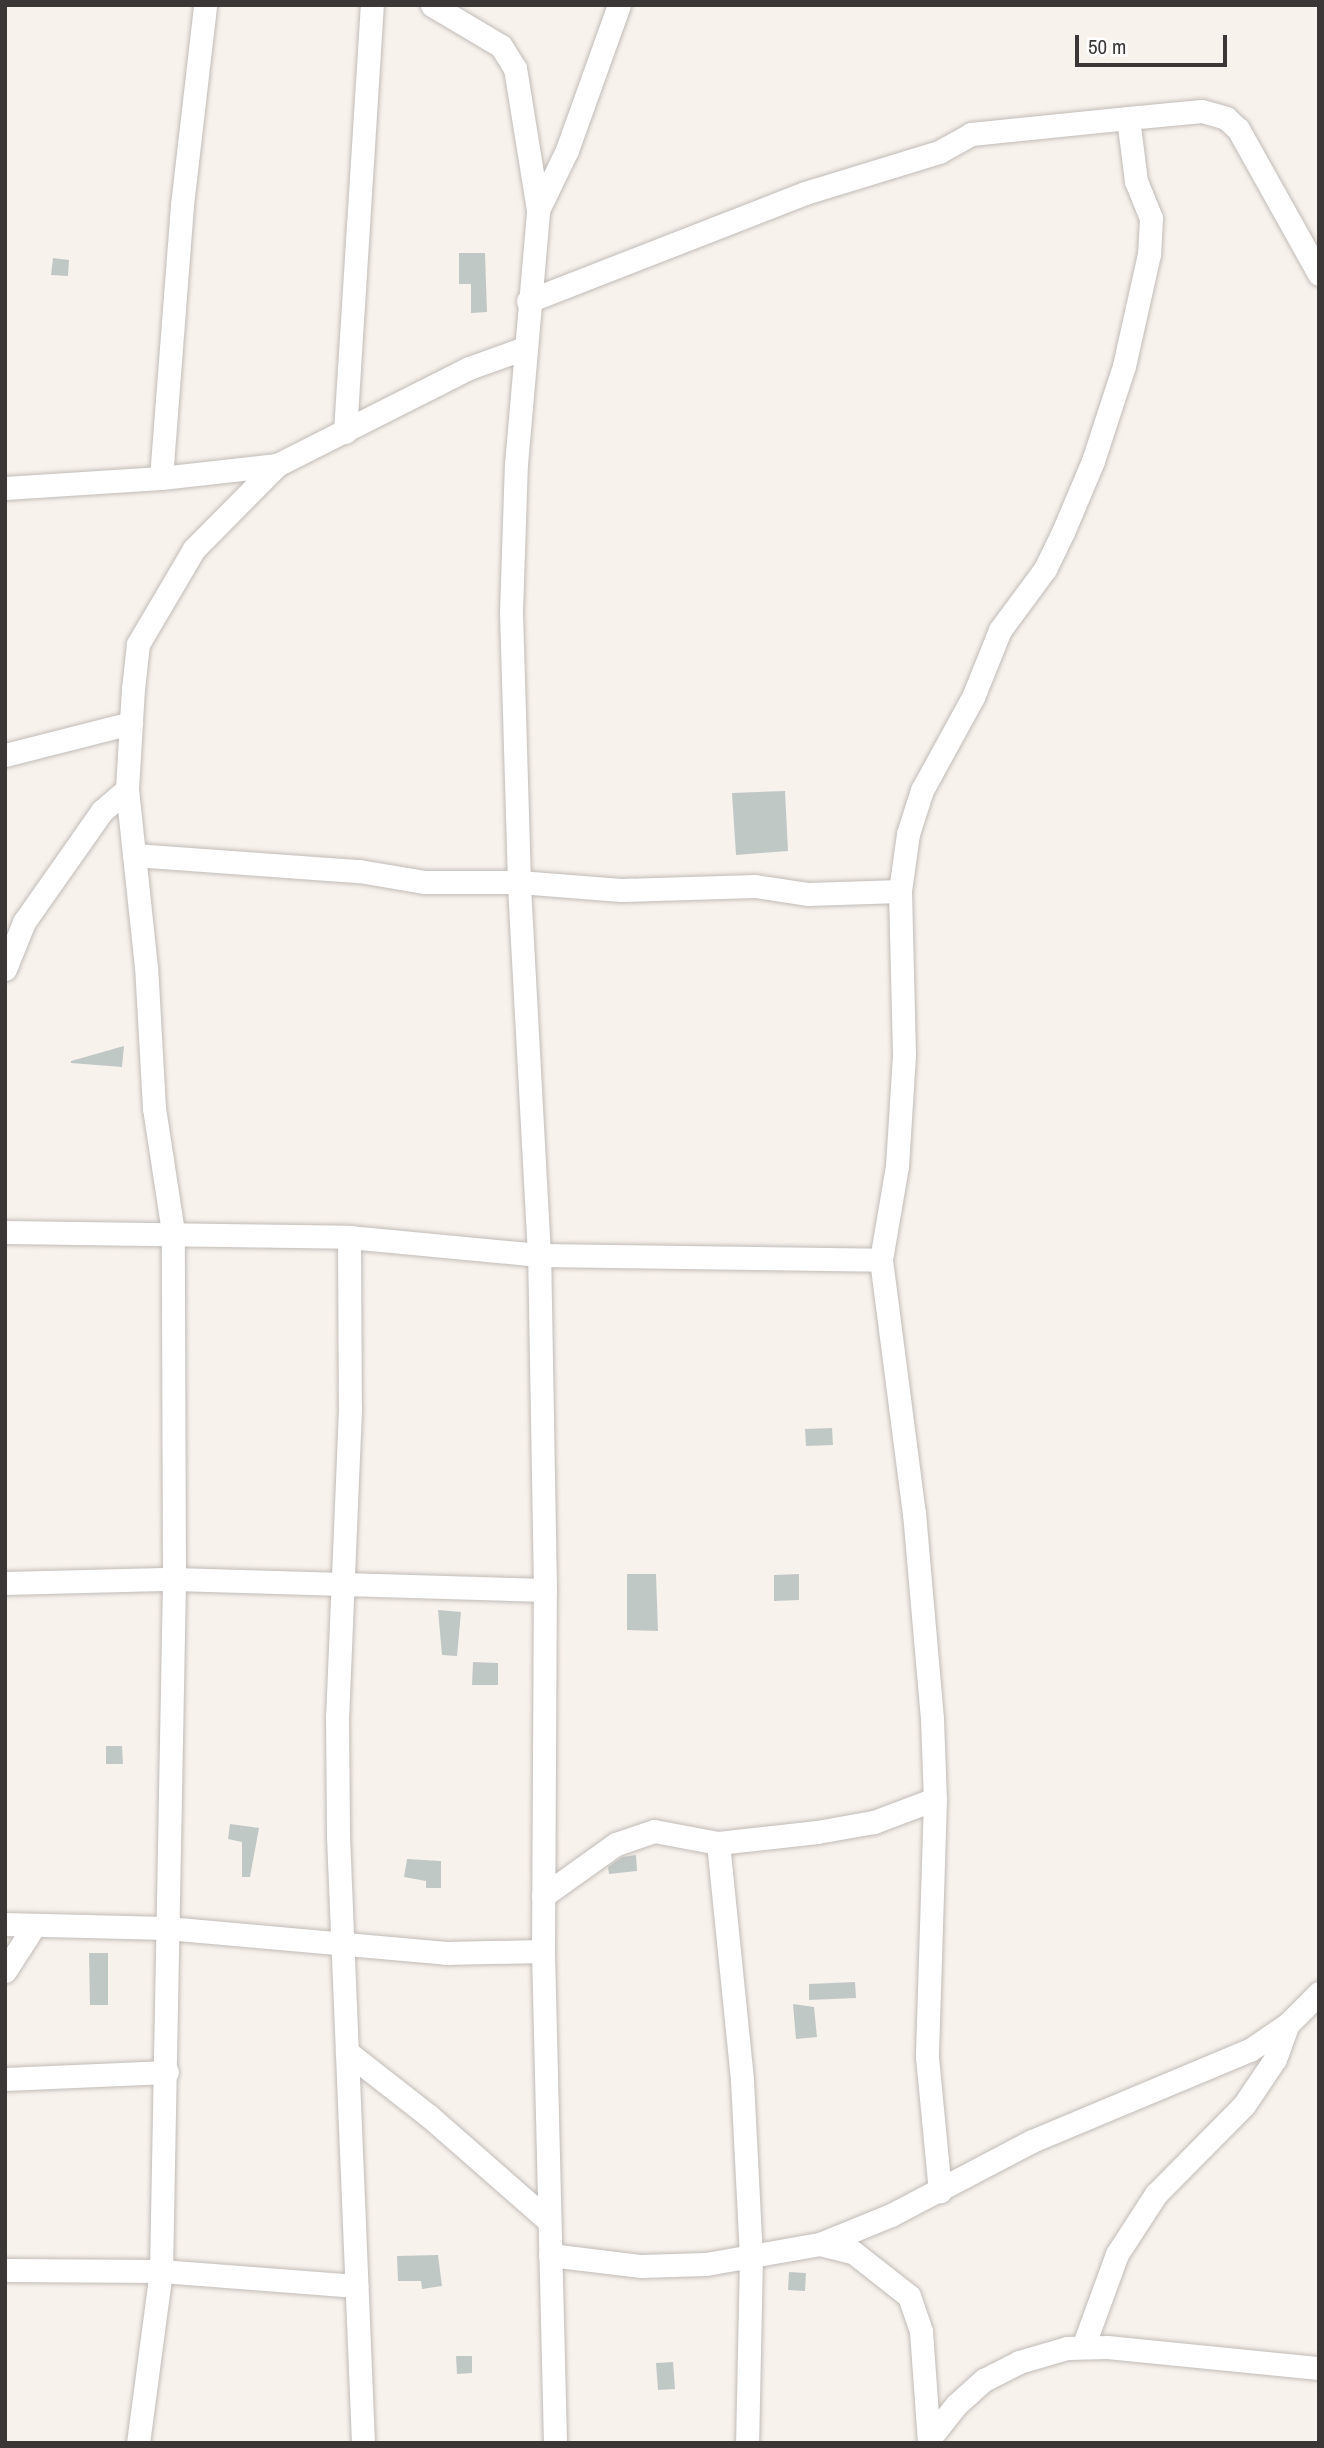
<!DOCTYPE html>
<style>
body{margin:0}
#map{position:relative;width:1324px;height:2448px;overflow:hidden;background:#f8f2ed;font-family:"Archivo Narrow",sans-serif}
div>[style]{position:absolute}
.building>*{inset:0;background:#c0c8c6}
.roads{filter:drop-shadow(0 0 2px #c1bbb7) drop-shadow(0 0 2px #c1bbb7)}
.minor>*{height:23px;margin:-11.5px;padding:0 11.5px;transform-origin:11.5px;border-radius:11.5px;background:#fff}
span{translate:-50% -50%;white-space:nowrap;text-align:center;line-height:1.15;-webkit-text-stroke:7px #fff;paint-order:stroke}
.frame{position:absolute;inset:0;border:7px solid #3a3736;pointer-events:none}
.scale{position:absolute;left:1075px;top:35px;width:152px;height:32px;box-sizing:border-box;border:4px solid #3a3736;border-top:0;padding-left:9px;font-size:21px;line-height:24px;white-space:nowrap;color:#3a3736;-webkit-text-stroke:5px #fff;paint-order:stroke}
</style>
<div id="map">
<div class="building">
<i style="clip-path:polygon(459px 253px,485px 253px,487px 312px,471px 313px,471px 284px,459px 284px)"></i>
<i style="clip-path:polygon(53px 258px,69px 260px,68px 276px,51px 275px)"></i>
<i style="clip-path:polygon(785px 791px,788px 851px,736px 855px,732px 793px)"></i>
<i style="clip-path:polygon(124px 1046px,122px 1067px,71px 1063px,71px 1061px)"></i>
<i style="clip-path:polygon(832px 1428px,833px 1445px,806px 1446px,805px 1429px)"></i>
<i style="clip-path:polygon(627px 1574px,656px 1574px,658px 1631px,627px 1630px)"></i>
<i style="clip-path:polygon(799px 1574px,799px 1600px,774px 1601px,774px 1575px)"></i>
<i style="clip-path:polygon(438px 1610px,461px 1612px,457px 1656px,442px 1655px)"></i>
<i style="clip-path:polygon(473px 1662px,498px 1663px,498px 1685px,472px 1685px)"></i>
<i style="clip-path:polygon(106px 1746px,122px 1746px,123px 1764px,106px 1764px)"></i>
<i style="clip-path:polygon(230px 1824px,259px 1828px,250px 1877px,242px 1877px,242px 1842px,228px 1839px)"></i>
<i style="clip-path:polygon(636px 1855px,637px 1871px,609px 1874px,608px 1867px,622px 1857px)"></i>
<i style="clip-path:polygon(407px 1859px,441px 1861px,441px 1888px,426px 1888px,426px 1881px,404px 1877px)"></i>
<i style="clip-path:polygon(89px 1953px,108px 1953px,108px 2005px,90px 2005px)"></i>
<i style="clip-path:polygon(855px 1982px,856px 1998px,809px 2000px,809px 1984px)"></i>
<i style="clip-path:polygon(793px 2004px,814px 2007px,817px 2037px,796px 2039px)"></i>
<i style="clip-path:polygon(438px 2255px,442px 2286px,422px 2289px,421px 2281px,398px 2281px,397px 2256px)"></i>
<i style="clip-path:polygon(789px 2272px,806px 2273px,805px 2291px,788px 2290px)"></i>
<i style="clip-path:polygon(456px 2356px,472px 2356px,472px 2373px,457px 2374px)"></i>
<i style="clip-path:polygon(673px 2362px,675px 2389px,658px 2390px,656px 2363px)"></i>
</div>
<div class="roads">
<div class="minor">
<i style="left:432px;top:5px;width:80px;rotate:30.7deg"></i>
<i style="left:501px;top:46px;width:26px;rotate:58deg"></i>
<i style="left:515px;top:68px;width:144px;rotate:80.8deg"></i>
<i style="left:1128px;top:118px;width:74px;rotate:-5.4deg"></i>
<i style="left:1202px;top:111px;width:25px;rotate:16deg"></i>
<i style="left:1226px;top:118px;width:16px;rotate:43deg"></i>
<i style="left:1238px;top:129px;width:166px;rotate:60.8deg"></i>
<i style="left:528px;top:301px;width:297px;rotate:-21.3deg"></i>
<i style="left:805px;top:193px;width:140px;rotate:-17deg"></i>
<i style="left:939px;top:152px;width:37px;rotate:-29deg"></i>
<i style="left:971px;top:134px;width:158px;rotate:-5.8deg"></i>
<i style="left:1128px;top:118px;width:64px;rotate:82.8deg"></i>
<i style="left:1136px;top:181px;width:40px;rotate:68deg"></i>
<i style="left:1151px;top:218px;width:36px;rotate:93deg"></i>
<i style="left:1149px;top:254px;width:115px;rotate:102.6deg"></i>
<i style="left:1124px;top:366px;width:100px;rotate:108.1deg"></i>
<i style="left:1093px;top:461px;width:77px;rotate:112.9deg"></i>
<i style="left:1063px;top:532px;width:41px;rotate:115.9deg"></i>
<i style="left:1045px;top:569px;width:76px;rotate:126.4deg"></i>
<i style="left:1000px;top:630px;width:72px;rotate:111.9deg"></i>
<i style="left:973px;top:697px;width:106px;rotate:118.7deg"></i>
<i style="left:922px;top:790px;width:46px;rotate:107.7deg"></i>
<i style="left:908px;top:834px;width:58px;rotate:98deg"></i>
<i style="left:900px;top:891px;width:164px;rotate:88.6deg"></i>
<i style="left:904px;top:1055px;width:111px;rotate:93.6deg"></i>
<i style="left:897px;top:1166px;width:95px;rotate:99.7deg"></i>
<i style="left:345px;top:432px;width:428px;rotate:-86.4deg"></i>
<i style="left:161px;top:478px;width:274px;rotate:-85.6deg"></i>
<i style="left:182px;top:205px;width:201px;rotate:-83.4deg"></i>
<i style="left:5px;top:488px;width:156px;rotate:-3.7deg"></i>
<i style="left:161px;top:478px;width:117px;rotate:-6.4deg"></i>
<i style="left:277px;top:465px;width:215px;rotate:-26.8deg"></i>
<i style="left:469px;top:368px;width:59px;rotate:-19.7deg"></i>
<i style="left:5px;top:755px;width:130px;rotate:-14.3deg"></i>
<i style="left:134px;top:855px;width:226px;rotate:4.1deg"></i>
<i style="left:359px;top:871px;width:67px;rotate:9.5deg"></i>
<i style="left:425px;top:882px;width:94px"></i>
<i style="left:519px;top:882px;width:102px;rotate:4.5deg"></i>
<i style="left:621px;top:890px;width:134px;rotate:-1.7deg"></i>
<i style="left:755px;top:886px;width:54px;rotate:8.6deg"></i>
<i style="left:808px;top:894px;width:92px;rotate:-1.9deg"></i>
<i style="left:5px;top:969px;width:51px;rotate:-68deg"></i>
<i style="left:24px;top:922px;width:136px;rotate:-54.9deg"></i>
<i style="left:102px;top:811px;width:33px;rotate:-41deg"></i>
<i style="left:5px;top:1232px;width:344px;rotate:0.8deg"></i>
<i style="left:349px;top:1237px;width:191px;rotate:5.4deg"></i>
<i style="left:539px;top:1255px;width:342px;rotate:0.8deg"></i>
<i style="left:881px;top:1260px;width:255px;rotate:82.6deg"></i>
<i style="left:914px;top:1513px;width:207px;rotate:85deg"></i>
<i style="left:932px;top:1719px;width:80px;rotate:87.9deg"></i>
<i style="left:935px;top:1799px;width:258px;rotate:91.8deg"></i>
<i style="left:927px;top:2057px;width:135px;rotate:84.5deg"></i>
<i style="left:349px;top:1237px;width:172px;rotate:89.7deg"></i>
<i style="left:350px;top:1409px;width:307px;rotate:92.4deg"></i>
<i style="left:337px;top:1716px;width:120px;rotate:89.5deg"></i>
<i style="left:338px;top:1836px;width:608px;rotate:87.64deg"></i>
<i style="left:5px;top:1583px;width:169px;rotate:-1.4deg"></i>
<i style="left:174px;top:1579px;width:371px;rotate:1.7deg"></i>
<i style="left:718px;top:1843px;width:238px;rotate:84.2deg"></i>
<i style="left:742px;top:2080px;width:176px;rotate:87.1deg"></i>
<i style="left:751px;top:2256px;width:187px;rotate:91.2deg"></i>
<i style="left:543px;top:1896px;width:90px;rotate:-35.5deg"></i>
<i style="left:616px;top:1844px;width:40px;rotate:-18.9deg"></i>
<i style="left:654px;top:1831px;width:65px;rotate:10.6deg"></i>
<i style="left:718px;top:1843px;width:100px;rotate:-6.3deg"></i>
<i style="left:817px;top:1832px;width:58px;rotate:-10deg"></i>
<i style="left:874px;top:1822px;width:65px;rotate:-20.7deg"></i>
<i style="left:5px;top:1924px;width:162px;rotate:1.4deg"></i>
<i style="left:167px;top:1928px;width:280px;rotate:5.1deg"></i>
<i style="left:446px;top:1953px;width:97px;rotate:-1.2deg"></i>
<i style="left:5px;top:1971px;width:54px;rotate:-57.2deg"></i>
<i style="left:347px;top:2052px;width:104px;rotate:38deg"></i>
<i style="left:429px;top:2116px;width:159px;rotate:41.2deg"></i>
<i style="left:5px;top:2079px;width:162px;rotate:-2.5deg"></i>
<i style="left:820px;top:2244px;width:34px;rotate:14deg"></i>
<i style="left:853px;top:2252px;width:71px;rotate:38.2deg"></i>
<i style="left:909px;top:2296px;width:37px;rotate:71deg"></i>
<i style="left:921px;top:2331px;width:112px;rotate:85.9deg"></i>
<i style="left:550px;top:2255px;width:92px;rotate:6.9deg"></i>
<i style="left:641px;top:2266px;width:65px;rotate:-1.8deg"></i>
<i style="left:706px;top:2264px;width:116px;rotate:-10deg"></i>
<i style="left:820px;top:2244px;width:77px;rotate:-22.2deg"></i>
<i style="left:891px;top:2215px;width:159px;rotate:-27.7deg"></i>
<i style="left:1032px;top:2141px;width:236px;rotate:-22.7deg"></i>
<i style="left:1250px;top:2050px;width:46px;rotate:-34.4deg"></i>
<i style="left:1288px;top:2024px;width:44px;rotate:-45deg"></i>
<i style="left:5px;top:2270px;width:156px;rotate:0.4deg"></i>
<i style="left:161px;top:2271px;width:196px;rotate:4.4deg"></i>
<i style="left:1083px;top:2347px;width:99px;rotate:-69.9deg"></i>
<i style="left:1117px;top:2254px;width:72px;rotate:-57deg"></i>
<i style="left:1156px;top:2194px;width:125px;rotate:-45.3deg"></i>
<i style="left:1244px;top:2105px;width:55px;rotate:-56deg"></i>
<i style="left:1275px;top:2059px;width:37px;rotate:-70deg"></i>
<i style="left:929px;top:2439px;width:43px;rotate:-51.5deg"></i>
<i style="left:956px;top:2405px;width:38px;rotate:-42deg"></i>
<i style="left:984px;top:2380px;width:39px;rotate:-27deg"></i>
<i style="left:1019px;top:2362px;width:50px;rotate:-16.3deg"></i>
<i style="left:1067px;top:2348px;width:40px;rotate:-1.4deg"></i>
<i style="left:1107px;top:2347px;width:213px;rotate:5.7deg"></i>
<i style="left:138px;top:2443px;width:174px;rotate:-82.4deg"></i>
<i style="left:161px;top:2271px;width:692px;rotate:-88.92deg"></i>
<i style="left:174px;top:1579px;width:347px;rotate:-90.2deg"></i>
<i style="left:173px;top:1232px;width:125px;rotate:-98.7deg"></i>
<i style="left:154px;top:1108px;width:141px;rotate:-93.2deg"></i>
<i style="left:146px;top:967px;width:179px;rotate:-96.1deg"></i>
<i style="left:127px;top:789px;width:100px;rotate:-86.6deg"></i>
<i style="left:133px;top:689px;width:45px;rotate:-83.7deg"></i>
<i style="left:138px;top:644px;width:110px;rotate:-59.5deg"></i>
<i style="left:194px;top:549px;width:118px;rotate:-45.3deg"></i>
<i style="left:555px;top:2443px;width:492px;rotate:-91.4deg"></i>
<i style="left:543px;top:1951px;width:361px;rotate:-89.7deg"></i>
<i style="left:545px;top:1590px;width:335px;rotate:-91deg"></i>
<i style="left:539px;top:1255px;width:374px;rotate:-93.1deg"></i>
<i style="left:519px;top:882px;width:270px;rotate:-91.7deg"></i>
<i style="left:511px;top:612px;width:148px;rotate:-88.1deg"></i>
<i style="left:516px;top:464px;width:255px;rotate:-85deg"></i>
<i style="left:538px;top:210px;width:67px;rotate:-64.2deg"></i>
<i style="left:567px;top:150px;width:154px;rotate:-70.3deg"></i>
</div>
</div>
<div class="frame"></div>
<div class="scale">50 m</div>
</div>
